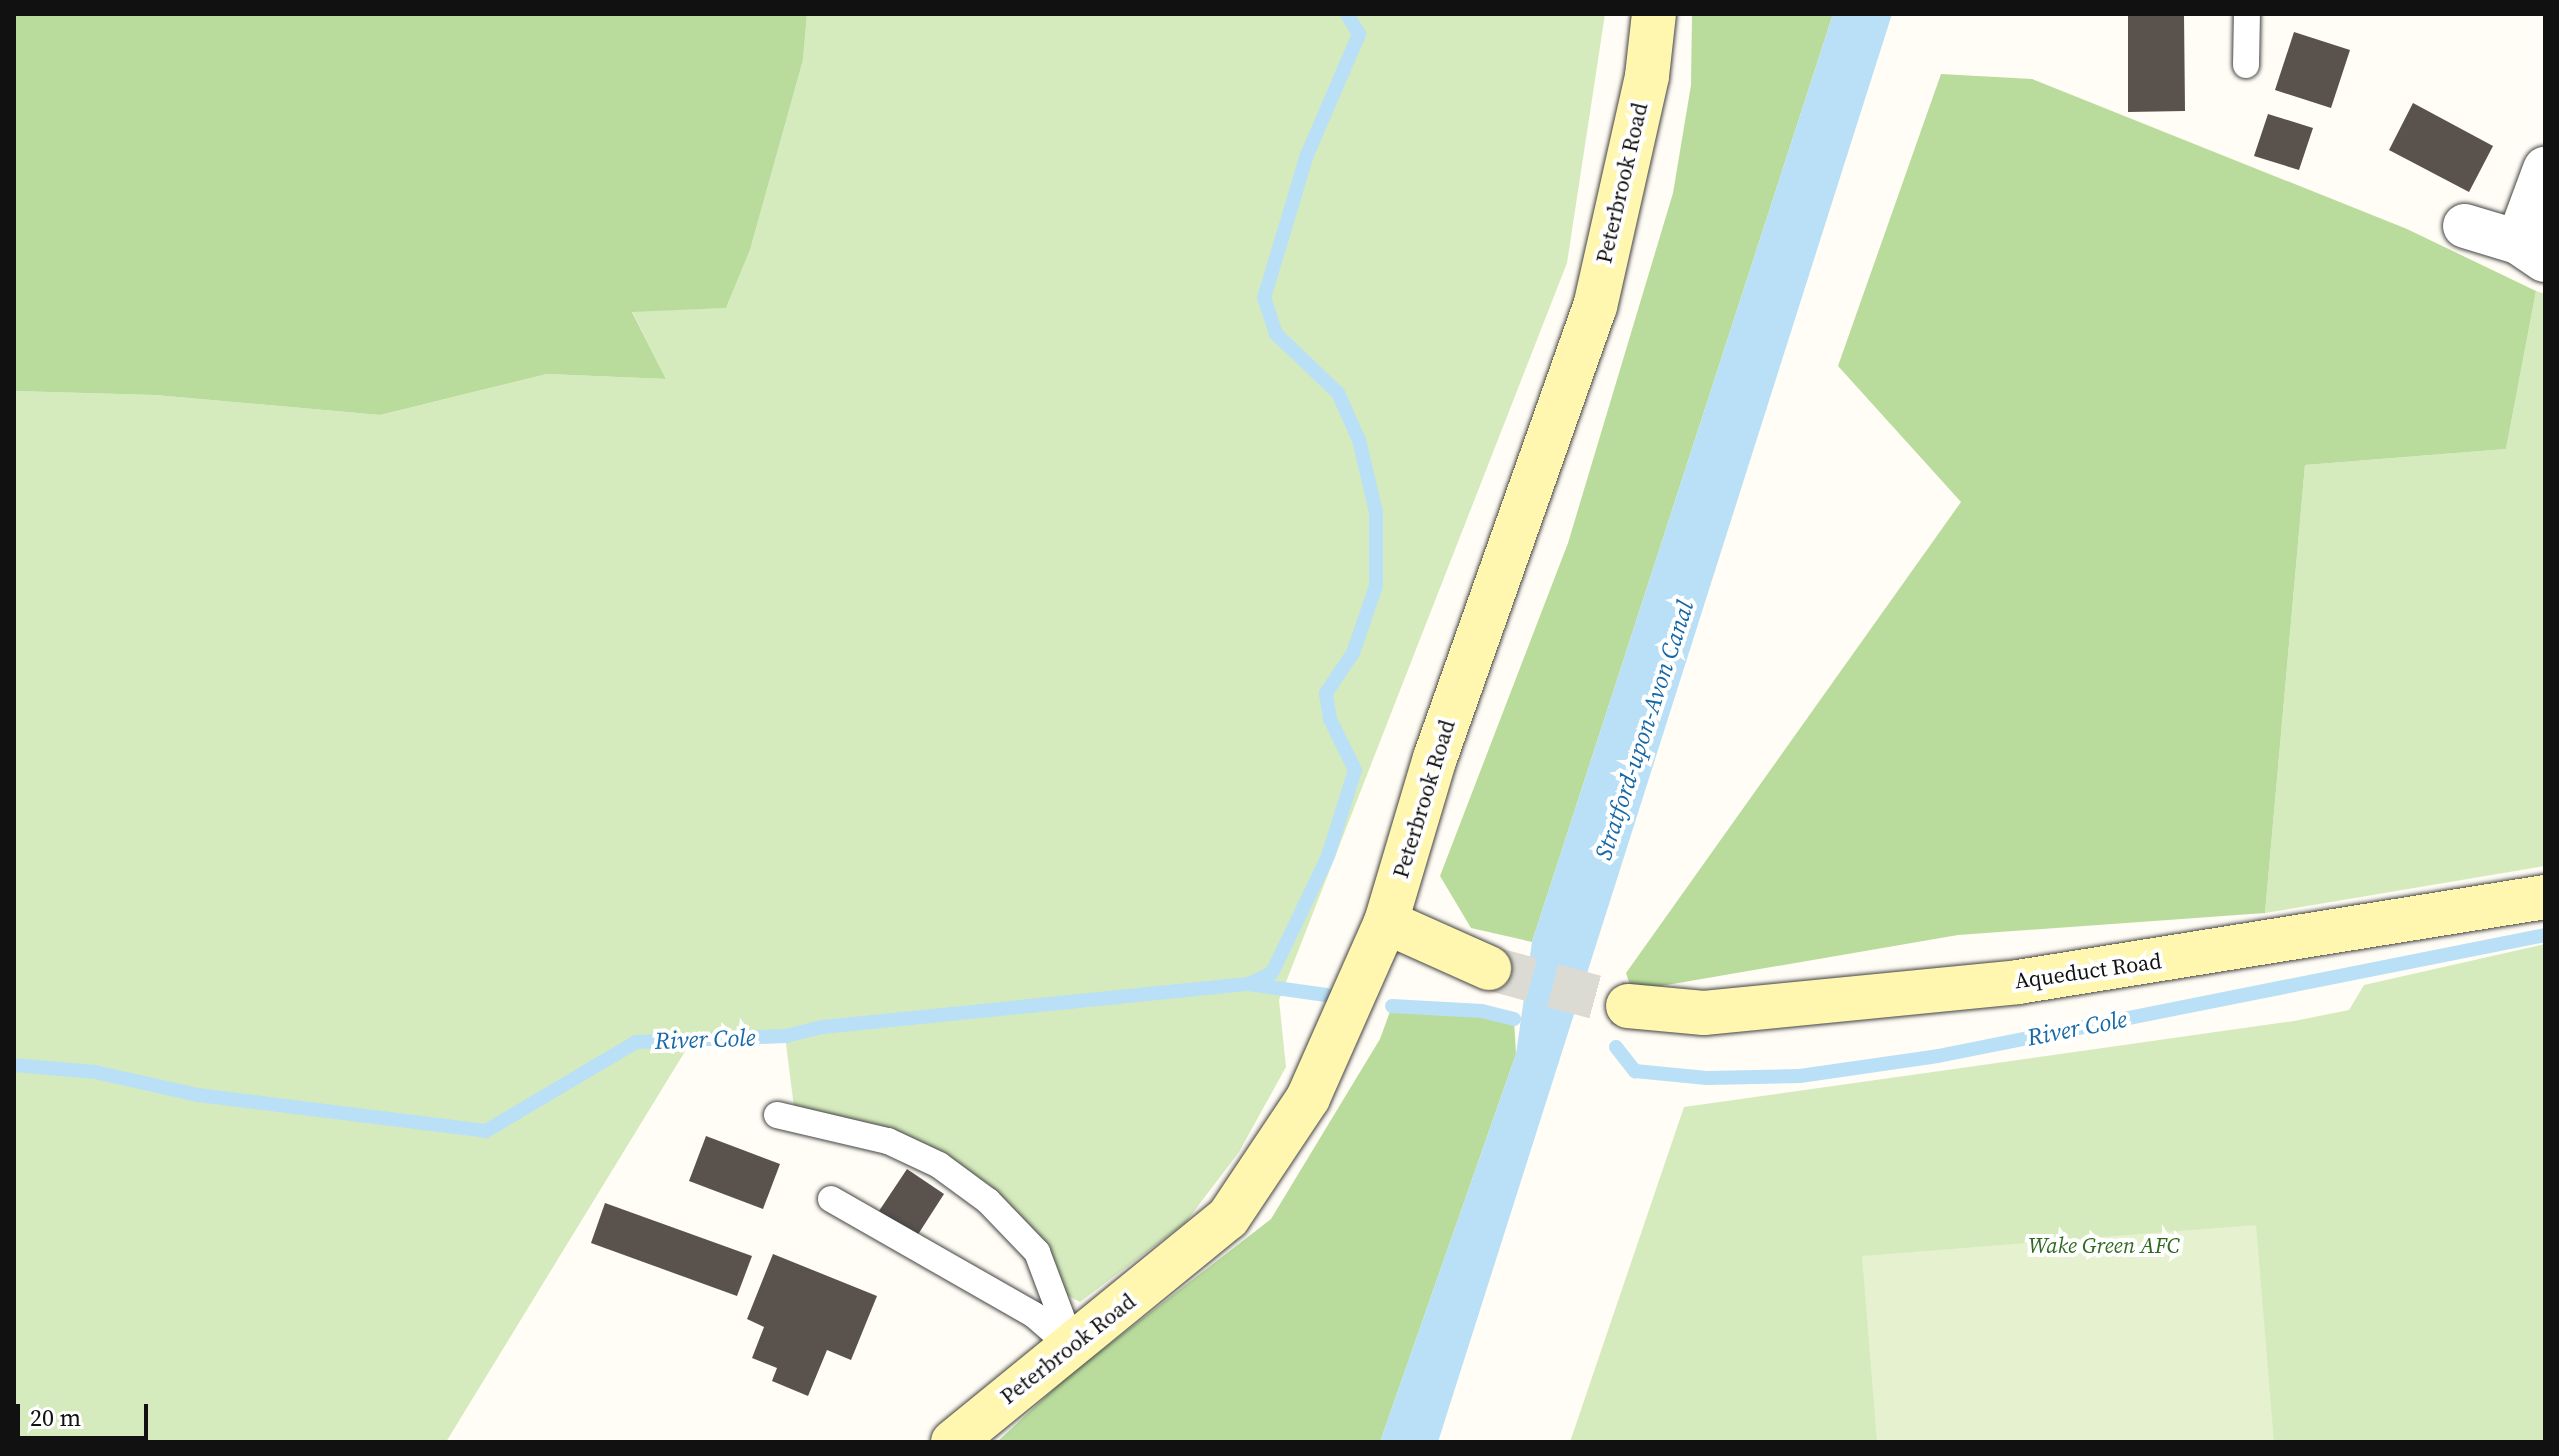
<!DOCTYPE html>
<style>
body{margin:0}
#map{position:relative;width:2559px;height:1456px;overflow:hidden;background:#fffdf5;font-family:"Source Serif 4",serif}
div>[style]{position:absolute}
.green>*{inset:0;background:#d5ebbd}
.forest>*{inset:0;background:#b9dc9c}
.pitch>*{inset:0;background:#e6f2cf}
.water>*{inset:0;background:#b9e0f7}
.stream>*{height:14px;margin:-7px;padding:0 7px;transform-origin:7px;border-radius:7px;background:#b9e0f7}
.building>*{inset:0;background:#5a524d}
.secondary-tunnel>*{height:44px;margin-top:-22px;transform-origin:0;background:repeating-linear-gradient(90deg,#dbdad3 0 44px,transparent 0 66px)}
.roads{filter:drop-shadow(0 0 2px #444) drop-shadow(0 0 2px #444)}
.lane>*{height:26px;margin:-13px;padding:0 13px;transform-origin:13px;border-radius:13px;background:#fff}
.street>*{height:44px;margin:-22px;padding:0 22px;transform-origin:22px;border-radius:22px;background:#fff}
.secondary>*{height:44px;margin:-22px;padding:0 22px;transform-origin:22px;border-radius:22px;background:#fff6b0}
span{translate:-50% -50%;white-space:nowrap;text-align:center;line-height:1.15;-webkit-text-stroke:8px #fff;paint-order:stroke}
.street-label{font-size:22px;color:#111}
.park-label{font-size:22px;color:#2f6b1f;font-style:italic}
.water-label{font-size:24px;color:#1768a6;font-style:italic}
.frame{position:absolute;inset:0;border:16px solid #111;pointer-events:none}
.scale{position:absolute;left:16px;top:1404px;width:132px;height:36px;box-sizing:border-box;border:4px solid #111;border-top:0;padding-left:10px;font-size:24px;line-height:28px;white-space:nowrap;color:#111;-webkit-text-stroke:6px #fff;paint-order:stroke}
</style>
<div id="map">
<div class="green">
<i style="clip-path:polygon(807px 14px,1605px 14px,1567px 263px,1279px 1000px,1286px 1067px,1239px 1152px,1185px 1223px,1080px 1302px,1044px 1283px,968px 1191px,885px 1146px,796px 1123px,785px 1036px,692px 1040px,446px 1442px,14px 1442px,14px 391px,155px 395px,380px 415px,547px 374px,666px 379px,632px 311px,726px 308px,750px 250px,803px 60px)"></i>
<i style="clip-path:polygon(2536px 291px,2545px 294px,2545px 866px,2265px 913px,2305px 465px,2506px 449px)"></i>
<i style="clip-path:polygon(2545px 944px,2545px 1442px,1570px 1442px,1684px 1107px,2294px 1021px,2349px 1010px,2364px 985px)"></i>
</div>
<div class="forest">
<i style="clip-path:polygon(14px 14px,807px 14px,803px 60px,750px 250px,726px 308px,632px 312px,666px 379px,547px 374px,380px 415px,155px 395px,14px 391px)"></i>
<i style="clip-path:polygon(1692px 14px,1833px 14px,1532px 942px,1471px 928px,1440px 876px,1568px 543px,1673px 193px,1691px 85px)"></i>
<i style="clip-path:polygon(1941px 74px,2032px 79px,2407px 229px,2536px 291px,2506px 449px,2305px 465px,2265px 913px,1958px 935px,1632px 991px,1626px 973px,1961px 502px,1838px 366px)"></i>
<i style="clip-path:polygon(1392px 1006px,1482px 1011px,1514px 1019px,1516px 1054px,1380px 1442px,997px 1442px,1067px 1377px,1271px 1219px,1380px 1039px)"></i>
</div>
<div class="pitch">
<i style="clip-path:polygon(2256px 1225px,2274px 1442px,1877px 1442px,1862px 1256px)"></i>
</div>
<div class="water">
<i style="clip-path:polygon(1833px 14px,1892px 14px,1438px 1442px,1380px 1442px,1516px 1054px,1532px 942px)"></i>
</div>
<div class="stream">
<i style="left:1249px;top:984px;width:25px;rotate:-26deg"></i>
<i style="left:1272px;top:973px;width:130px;rotate:-64.4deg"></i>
<i style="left:1328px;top:856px;width:90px;rotate:-72.6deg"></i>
<i style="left:1355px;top:770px;width:57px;rotate:-116.1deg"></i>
<i style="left:1330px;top:719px;width:26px;rotate:-99deg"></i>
<i style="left:1326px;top:693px;width:48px;rotate:-56deg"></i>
<i style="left:1353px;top:653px;width:71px;rotate:-71.1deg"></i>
<i style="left:1376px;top:586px;width:74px;rotate:-90deg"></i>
<i style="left:1376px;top:512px;width:74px;rotate:-103.3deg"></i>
<i style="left:1359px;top:440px;width:51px;rotate:-114.1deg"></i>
<i style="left:1338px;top:393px;width:86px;rotate:-136.4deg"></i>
<i style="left:1276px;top:334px;width:38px;rotate:-108deg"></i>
<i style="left:1264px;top:298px;width:149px;rotate:-73.3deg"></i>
<i style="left:1307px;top:155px;width:132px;rotate:-66.7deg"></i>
<i style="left:1359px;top:34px;width:23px;rotate:-121deg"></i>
<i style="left:1392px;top:1006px;width:90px;rotate:3.2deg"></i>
<i style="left:1482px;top:1011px;width:33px;rotate:14deg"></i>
<i style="left:1616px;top:1047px;width:31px;rotate:52deg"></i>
<i style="left:1635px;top:1071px;width:72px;rotate:5.6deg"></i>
<i style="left:1707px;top:1078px;width:93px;rotate:-1.2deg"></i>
<i style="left:1800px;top:1076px;width:139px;rotate:-8.2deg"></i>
<i style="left:1938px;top:1056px;width:619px;rotate:-11.27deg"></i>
<i style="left:14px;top:1065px;width:81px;rotate:4.9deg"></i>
<i style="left:95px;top:1072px;width:106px;rotate:12.6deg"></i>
<i style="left:198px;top:1095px;width:290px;rotate:7.1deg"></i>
<i style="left:486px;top:1131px;width:174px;rotate:-30.7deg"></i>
<i style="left:636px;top:1042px;width:150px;rotate:-2.3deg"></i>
<i style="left:786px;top:1036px;width:38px;rotate:-14deg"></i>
<i style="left:823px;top:1027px;width:427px;rotate:-5.8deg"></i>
<i style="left:1248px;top:984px;width:79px;rotate:8deg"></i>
</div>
<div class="building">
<i style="clip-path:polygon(2128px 14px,2184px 14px,2185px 111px,2128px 112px)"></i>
<i style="clip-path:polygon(2294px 32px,2350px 50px,2331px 108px,2275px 90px)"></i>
<i style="clip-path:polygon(2413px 103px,2493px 146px,2469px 192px,2389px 150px)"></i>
<i style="clip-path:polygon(2268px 114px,2313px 128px,2299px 170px,2254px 156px)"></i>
<i style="clip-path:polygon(706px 1136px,780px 1164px,763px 1209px,689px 1181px)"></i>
<i style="clip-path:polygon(907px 1169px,944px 1194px,917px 1236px,879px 1211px)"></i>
<i style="clip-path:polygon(605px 1203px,752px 1256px,737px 1296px,591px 1243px)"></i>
<i style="clip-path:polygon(773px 1254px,877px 1296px,851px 1360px,827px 1350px,808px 1396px,772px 1381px,777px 1368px,752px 1358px,764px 1327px,747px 1319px)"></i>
</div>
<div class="secondary-tunnel">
<i style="left:1489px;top:968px;width:144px;rotate:15.3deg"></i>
</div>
<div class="roads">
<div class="lane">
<i style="left:2246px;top:65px;width:51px;rotate:-88.9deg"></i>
<i style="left:777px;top:1115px;width:114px;rotate:13.2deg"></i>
<i style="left:888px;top:1141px;width:56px;rotate:25.2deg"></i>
<i style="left:939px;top:1165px;width:61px;rotate:36.3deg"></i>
<i style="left:988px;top:1201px;width:71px;rotate:46.1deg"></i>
<i style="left:1037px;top:1252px;width:103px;rotate:69.4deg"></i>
<i style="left:831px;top:1199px;width:234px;rotate:29.7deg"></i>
<i style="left:1034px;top:1315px;width:48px;rotate:40.7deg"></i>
</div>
<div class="street">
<i style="left:2465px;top:226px;width:55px;rotate:16.8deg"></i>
<i style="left:2518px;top:242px;width:32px;rotate:34deg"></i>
<i style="left:2518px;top:242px;width:78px;rotate:-69.7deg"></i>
</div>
<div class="secondary">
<i style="left:1386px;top:922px;width:113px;rotate:24.1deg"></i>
<i style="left:1628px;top:1006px;width:76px;rotate:5.3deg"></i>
<i style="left:1704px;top:1013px;width:316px;rotate:-5.6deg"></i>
<i style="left:2018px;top:982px;width:534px;rotate:-9.16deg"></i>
<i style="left:953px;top:1442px;width:355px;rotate:-39.2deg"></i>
<i style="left:1228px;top:1218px;width:144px;rotate:-56.3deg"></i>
<i style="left:1308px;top:1098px;width:193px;rotate:-66.1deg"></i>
<i style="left:1386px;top:922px;width:171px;rotate:-73.4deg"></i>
<i style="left:1435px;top:758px;width:479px;rotate:-70.5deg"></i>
<i style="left:1595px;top:307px;width:237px;rotate:-77.3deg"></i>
<i style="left:1647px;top:76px;width:62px;rotate:-83.6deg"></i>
</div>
</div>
<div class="street-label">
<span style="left:1622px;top:183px;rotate:-77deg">Peterbrook Road</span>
<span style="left:1424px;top:799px;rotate:-73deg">Peterbrook Road</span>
<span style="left:2088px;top:971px;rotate:-8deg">Aqueduct Road</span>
<span style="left:1068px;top:1349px;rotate:-38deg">Peterbrook Road</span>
</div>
<div class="park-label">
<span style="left:2104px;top:1246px">Wake Green AFC</span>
</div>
<div class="water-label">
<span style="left:1644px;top:730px;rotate:-72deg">Stratford-upon-Avon Canal</span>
<span style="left:2077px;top:1028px;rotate:-11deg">River Cole</span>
<span style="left:705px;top:1039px;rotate:-2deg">River Cole</span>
</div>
<div class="frame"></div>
<div class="scale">20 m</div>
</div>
